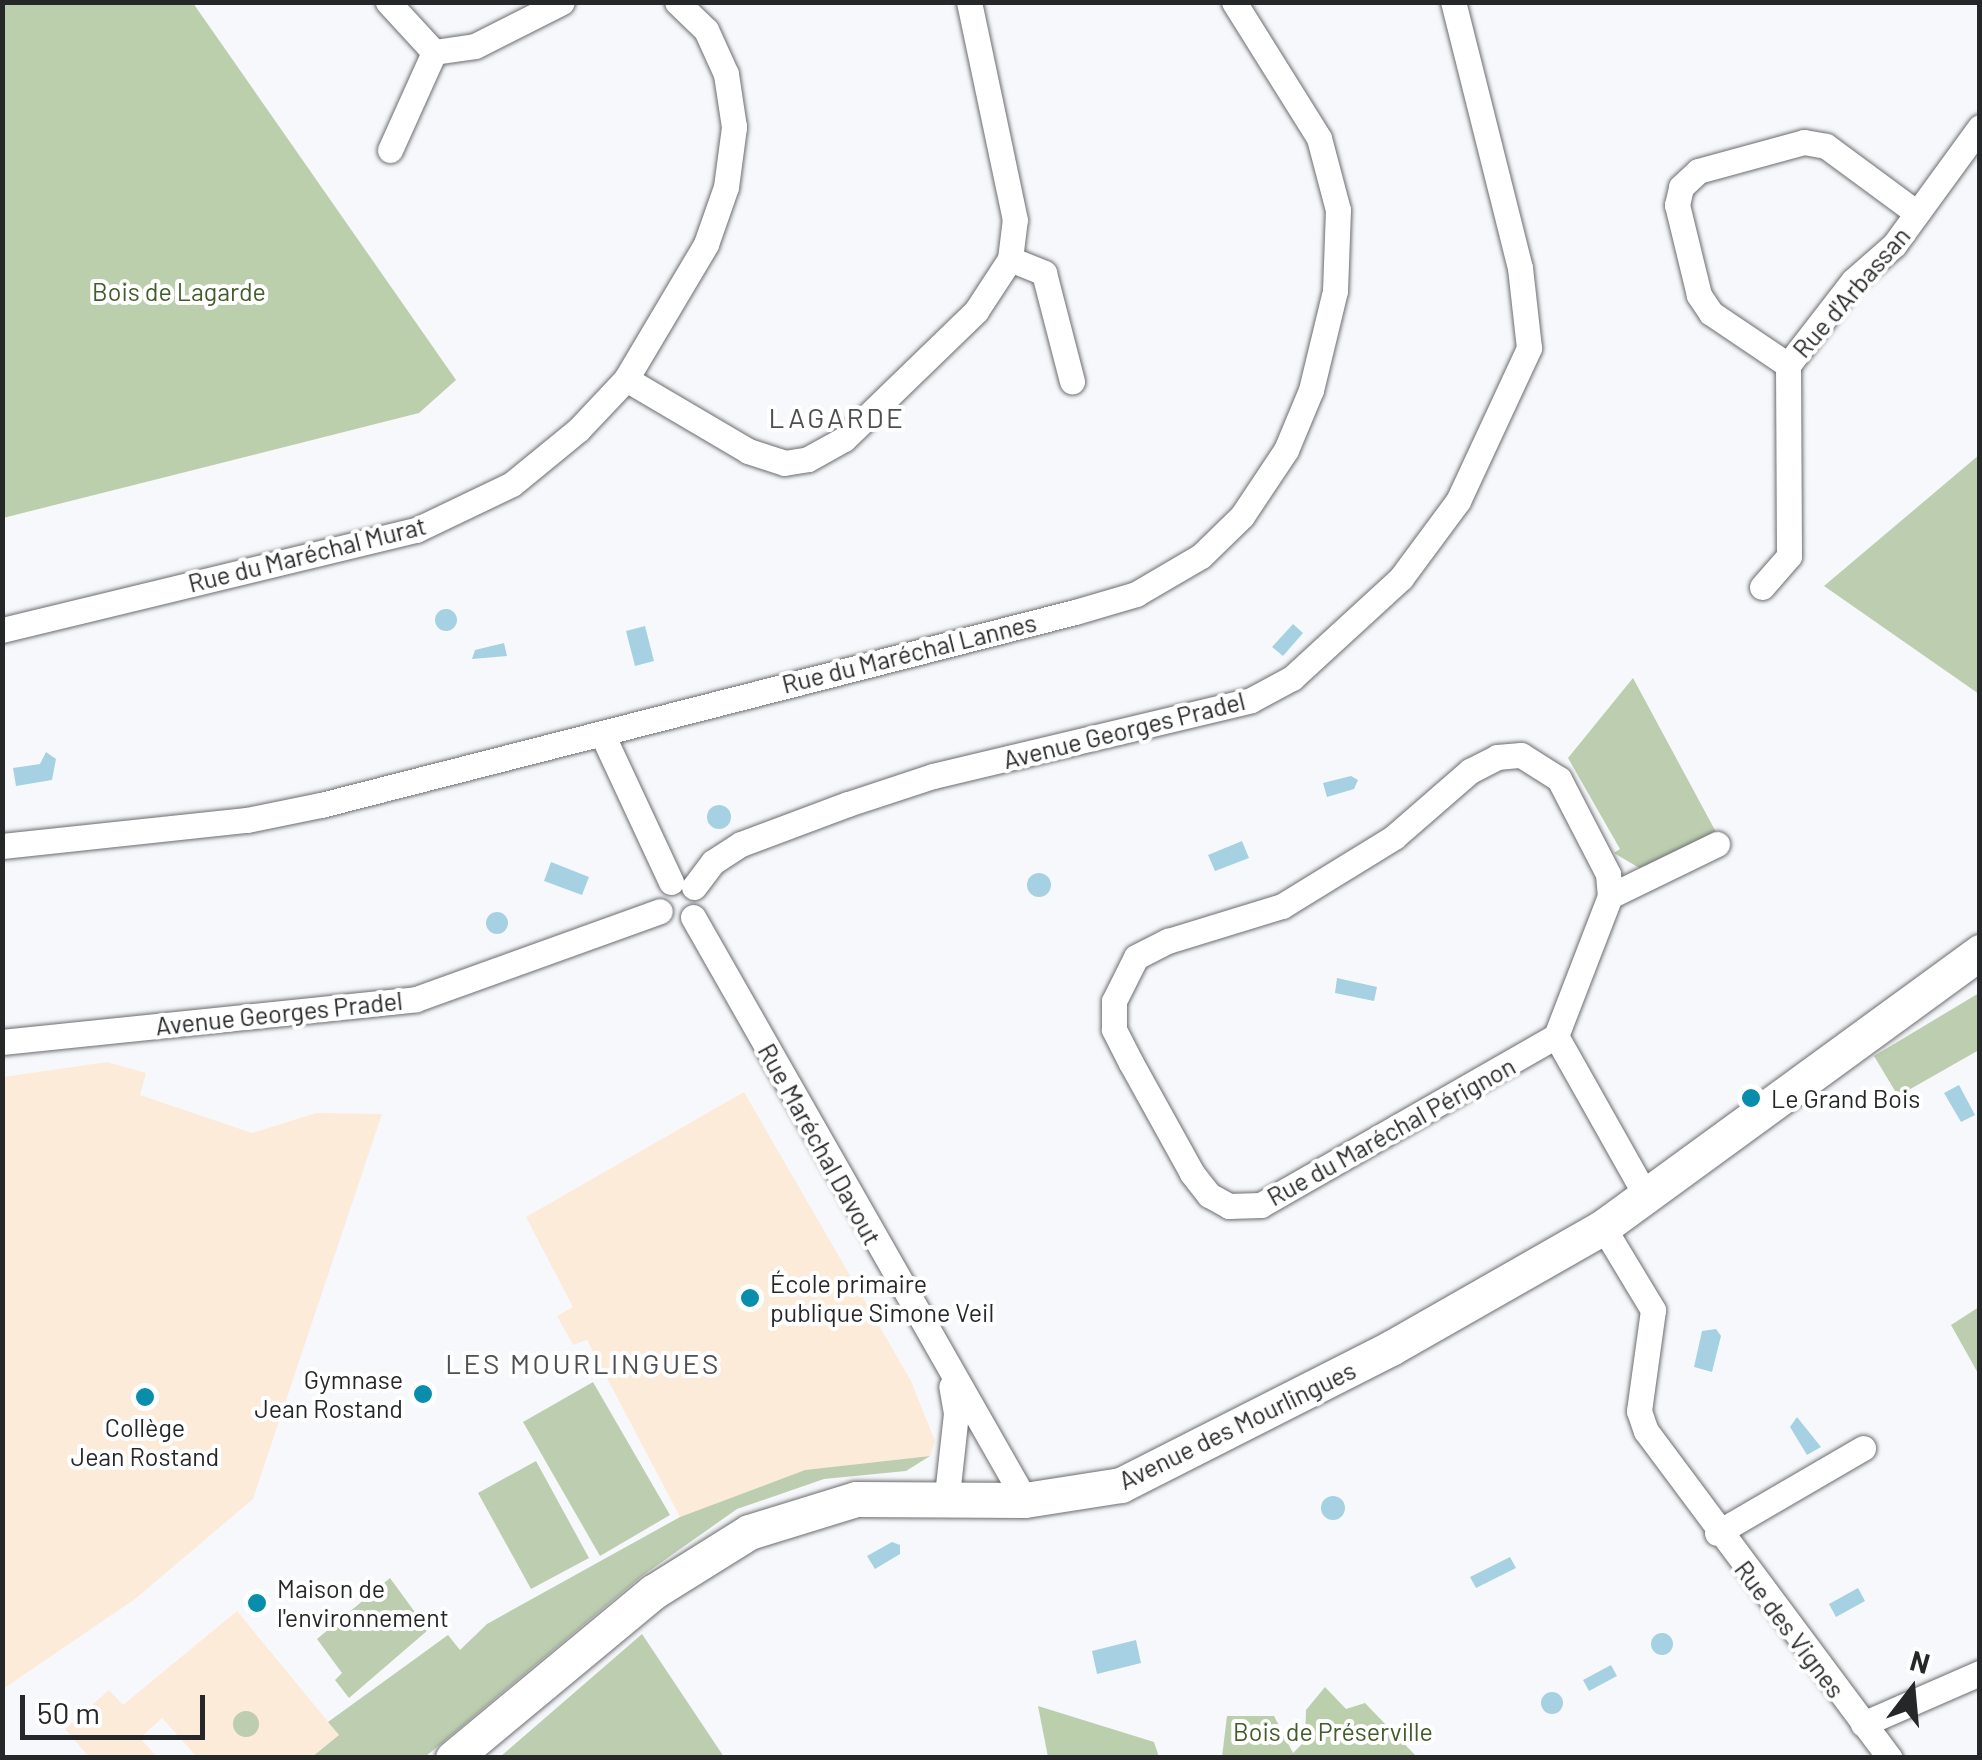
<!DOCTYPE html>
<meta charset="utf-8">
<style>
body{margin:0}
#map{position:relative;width:1982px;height:1760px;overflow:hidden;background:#f7f8fb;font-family:Barlow,sans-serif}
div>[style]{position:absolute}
.commercial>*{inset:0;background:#fdebda}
.green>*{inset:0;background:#bdceb0}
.round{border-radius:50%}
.forest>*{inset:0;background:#bccfad}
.water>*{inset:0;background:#a6d1e2}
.roads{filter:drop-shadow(0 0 2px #6b6d6f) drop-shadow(0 0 2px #6b6d6f)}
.street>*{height:25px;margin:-12.5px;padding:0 12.5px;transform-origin:12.5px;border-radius:12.5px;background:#fff}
.secondary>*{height:35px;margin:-17.5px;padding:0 17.5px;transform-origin:17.5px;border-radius:17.5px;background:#fff}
.dots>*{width:28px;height:28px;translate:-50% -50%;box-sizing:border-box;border:5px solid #fff;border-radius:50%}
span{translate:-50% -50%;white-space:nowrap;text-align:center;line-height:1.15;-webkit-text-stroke:8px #fff;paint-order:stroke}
.park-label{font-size:25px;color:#425c2a}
.street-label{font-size:25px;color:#262728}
.poi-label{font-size:25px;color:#262728}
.left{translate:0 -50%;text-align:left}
.right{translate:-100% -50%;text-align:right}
.neighbourhood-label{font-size:28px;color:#4e4f51;letter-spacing:2.5px}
.frame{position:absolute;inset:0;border:5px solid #262728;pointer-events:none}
.north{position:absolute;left:1862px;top:1640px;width:100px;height:100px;-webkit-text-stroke:8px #fff;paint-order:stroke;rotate:16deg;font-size:28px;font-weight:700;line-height:40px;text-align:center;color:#262728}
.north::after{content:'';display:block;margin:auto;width:35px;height:45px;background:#262728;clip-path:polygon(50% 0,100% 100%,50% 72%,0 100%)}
.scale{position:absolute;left:20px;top:1695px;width:185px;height:45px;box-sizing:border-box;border:5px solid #262728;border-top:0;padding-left:12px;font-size:30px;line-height:35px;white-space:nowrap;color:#262728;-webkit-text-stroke:8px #fff;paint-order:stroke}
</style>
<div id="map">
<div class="commercial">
<i style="clip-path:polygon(107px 1062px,146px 1073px,140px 1095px,252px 1133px,316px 1113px,382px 1114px,253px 1499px,135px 1599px,3px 1689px,3px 1077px)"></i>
<i style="clip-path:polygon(744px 1092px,911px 1381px,935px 1441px,930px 1456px,805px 1470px,680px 1517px,587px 1340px,573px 1345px,557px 1316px,573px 1307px,526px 1217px)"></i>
<i style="clip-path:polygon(237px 1611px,339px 1735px,312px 1757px,197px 1757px,162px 1718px,140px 1738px,157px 1757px,90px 1758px,65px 1729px,109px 1690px,123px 1705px)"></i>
</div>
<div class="green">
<i style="clip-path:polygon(1979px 455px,1979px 694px,1824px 586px)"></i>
<i style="clip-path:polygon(1633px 678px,1716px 832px,1641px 869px,1614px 853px,1620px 849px,1568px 758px)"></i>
<i style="clip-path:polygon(1979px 993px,1979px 1050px,1898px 1096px,1874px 1056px)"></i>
<i style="clip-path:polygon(1979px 1307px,1979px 1375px,1951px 1325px)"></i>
<i style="clip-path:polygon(593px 1382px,670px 1515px,600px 1556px,523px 1422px)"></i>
<i style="clip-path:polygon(930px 1456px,906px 1471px,824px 1479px,737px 1509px,642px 1576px,425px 1757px,312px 1757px,339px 1735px,328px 1722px,448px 1635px,460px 1650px,487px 1624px,680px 1517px,805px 1470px)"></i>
<i style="clip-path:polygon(536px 1461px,589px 1558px,531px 1589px,478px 1493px)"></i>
<i style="clip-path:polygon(390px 1578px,428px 1630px,349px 1698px,335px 1680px,342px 1673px,317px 1639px)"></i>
<i style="clip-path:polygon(642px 1634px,724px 1757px,500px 1757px)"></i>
<i class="round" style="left:233px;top:1711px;width:26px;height:26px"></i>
</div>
<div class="forest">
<i style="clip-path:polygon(3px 2px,193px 3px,456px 380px,419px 413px,3px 518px)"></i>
<i style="clip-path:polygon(1325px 1687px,1346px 1709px,1365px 1703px,1415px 1755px,1448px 1757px,1222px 1757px,1227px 1716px,1274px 1716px,1293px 1753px,1305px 1741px,1306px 1710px)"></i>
<i style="clip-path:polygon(1038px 1706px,1154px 1742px,1159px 1757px,1048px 1757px)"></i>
</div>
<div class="water">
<i class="round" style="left:435px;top:609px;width:22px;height:22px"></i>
<i style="clip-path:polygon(1293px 624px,1303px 633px,1283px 656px,1272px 647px)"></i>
<i style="clip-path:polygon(645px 626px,654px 661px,635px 666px,626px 631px)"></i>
<i style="clip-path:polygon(504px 643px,507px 656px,472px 659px,475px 650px)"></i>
<i style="clip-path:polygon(46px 752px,56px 759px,52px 780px,16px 786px,13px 768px,40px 764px)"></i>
<i style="clip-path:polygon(1351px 776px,1358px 780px,1354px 789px,1327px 797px,1323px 783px)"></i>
<i class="round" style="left:707px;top:805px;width:24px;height:24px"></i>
<i style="clip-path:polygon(1242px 841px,1249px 858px,1215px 871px,1208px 855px)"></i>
<i style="clip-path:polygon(551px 862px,589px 877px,582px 895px,544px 881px)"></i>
<i class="round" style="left:1027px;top:873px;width:24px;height:24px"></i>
<i class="round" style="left:486px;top:912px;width:22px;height:22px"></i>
<i style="clip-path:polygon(1337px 978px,1377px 987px,1374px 1001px,1335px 993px)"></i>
<i style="clip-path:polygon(1959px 1085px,1975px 1115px,1961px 1122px,1944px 1093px)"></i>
<i style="clip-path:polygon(1716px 1329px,1721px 1336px,1712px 1372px,1694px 1367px,1702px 1331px)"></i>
<i style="clip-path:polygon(1797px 1417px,1821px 1447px,1807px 1455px,1790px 1427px)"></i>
<i class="round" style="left:1321px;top:1496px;width:24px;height:24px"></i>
<i style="clip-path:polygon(892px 1542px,900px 1545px,900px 1554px,875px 1569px,867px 1556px)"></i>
<i style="clip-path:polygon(1510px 1557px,1516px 1568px,1476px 1588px,1470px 1577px)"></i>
<i style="clip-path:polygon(1858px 1588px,1865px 1601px,1836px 1617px,1829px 1604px)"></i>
<i class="round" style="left:1651px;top:1633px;width:22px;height:22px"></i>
<i style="clip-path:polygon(1136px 1640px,1141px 1663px,1097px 1674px,1092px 1651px)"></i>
<i style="clip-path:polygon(1611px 1665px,1617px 1676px,1589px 1691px,1583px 1680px)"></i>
<i class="round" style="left:1541px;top:1692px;width:22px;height:22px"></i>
</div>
<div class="roads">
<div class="street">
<i style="left:388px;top:2px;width:68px;rotate:47.4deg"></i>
<i style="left:434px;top:52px;width:41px;rotate:-8.3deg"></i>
<i style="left:475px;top:46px;width:97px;rotate:-26.8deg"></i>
<i style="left:390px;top:150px;width:107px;rotate:-65.8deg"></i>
<i style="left:1010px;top:259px;width:37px;rotate:22deg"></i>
<i style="left:1044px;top:273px;width:112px;rotate:75.5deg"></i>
<i style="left:1788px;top:365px;width:93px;rotate:-146deg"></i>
<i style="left:1711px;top:313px;width:22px;rotate:-124deg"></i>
<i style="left:1699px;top:295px;width:93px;rotate:-103.7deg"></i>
<i style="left:1677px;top:205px;width:18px;rotate:-77deg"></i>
<i style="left:1681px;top:187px;width:23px;rotate:-43deg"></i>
<i style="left:1698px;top:171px;width:110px;rotate:-15.3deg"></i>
<i style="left:1804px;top:142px;width:22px;rotate:10deg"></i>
<i style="left:1826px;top:146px;width:113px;rotate:36.4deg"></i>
<i style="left:626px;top:379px;width:142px;rotate:30.5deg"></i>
<i style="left:748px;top:451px;width:38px;rotate:18deg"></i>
<i style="left:784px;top:463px;width:24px;rotate:-9deg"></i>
<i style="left:808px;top:459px;width:41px;rotate:-29.1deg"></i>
<i style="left:844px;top:439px;width:184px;rotate:-44.1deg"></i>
<i style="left:976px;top:311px;width:62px;rotate:-56.8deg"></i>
<i style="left:1010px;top:259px;width:39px;rotate:-83deg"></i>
<i style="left:1015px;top:220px;width:223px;rotate:-101.9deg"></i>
<i style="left:1762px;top:587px;width:41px;rotate:-48.9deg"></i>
<i style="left:1789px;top:556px;width:191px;rotate:-90.3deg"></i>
<i style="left:1788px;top:365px;width:106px;rotate:-52.3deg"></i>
<i style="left:1853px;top:281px;width:55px;rotate:-41.3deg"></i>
<i style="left:1894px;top:245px;width:146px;rotate:-53.9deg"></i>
<i style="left:2px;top:630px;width:426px;rotate:-13.6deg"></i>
<i style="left:416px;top:530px;width:106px;rotate:-25.6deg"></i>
<i style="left:512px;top:484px;width:85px;rotate:-39.3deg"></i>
<i style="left:578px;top:430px;width:70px;rotate:-46.7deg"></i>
<i style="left:626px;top:379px;width:157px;rotate:-59.3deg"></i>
<i style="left:706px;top:244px;width:60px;rotate:-70.7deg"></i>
<i style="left:726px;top:187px;width:61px;rotate:-82.4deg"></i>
<i style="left:734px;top:127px;width:54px;rotate:-98.6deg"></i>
<i style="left:726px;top:74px;width:48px;rotate:-114.4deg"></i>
<i style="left:706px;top:30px;width:40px;rotate:-136deg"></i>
<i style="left:603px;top:736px;width:161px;rotate:65deg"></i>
<i style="left:2px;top:846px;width:246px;rotate:-6.1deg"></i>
<i style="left:247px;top:820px;width:76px;rotate:-11.5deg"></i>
<i style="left:321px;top:805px;width:778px;rotate:-14.36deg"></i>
<i style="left:1075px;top:612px;width:64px;rotate:-16.4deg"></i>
<i style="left:1136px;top:594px;width:75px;rotate:-30.3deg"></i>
<i style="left:1201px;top:556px;width:57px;rotate:-44.3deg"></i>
<i style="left:1242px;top:516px;width:79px;rotate:-56.3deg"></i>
<i style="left:1286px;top:450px;width:65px;rotate:-67.4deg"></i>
<i style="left:1311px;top:390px;width:102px;rotate:-76.4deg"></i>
<i style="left:1335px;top:291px;width:81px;rotate:-87.9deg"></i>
<i style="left:1338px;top:210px;width:74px;rotate:-104.8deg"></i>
<i style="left:1319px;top:138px;width:160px;rotate:-122deg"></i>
<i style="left:694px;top:887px;width:31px;rotate:-53deg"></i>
<i style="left:713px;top:862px;width:33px;rotate:-33deg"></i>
<i style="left:741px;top:844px;width:114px;rotate:-20.5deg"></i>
<i style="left:848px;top:804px;width:89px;rotate:-18.2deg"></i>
<i style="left:933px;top:776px;width:327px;rotate:-13.4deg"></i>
<i style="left:1251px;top:700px;width:47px;rotate:-28.2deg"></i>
<i style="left:1292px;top:678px;width:148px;rotate:-42.5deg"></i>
<i style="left:1401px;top:578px;width:96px;rotate:-53.5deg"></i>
<i style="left:1458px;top:501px;width:169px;rotate:-65.1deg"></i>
<i style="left:1529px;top:348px;width:81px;rotate:-96.4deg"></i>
<i style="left:1520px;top:268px;width:274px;rotate:-104.1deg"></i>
<i style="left:1610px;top:896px;width:119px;rotate:-25.9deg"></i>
<i style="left:693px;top:917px;width:671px;rotate:60.34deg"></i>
<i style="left:1556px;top:1036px;width:340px;rotate:150.2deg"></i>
<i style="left:1261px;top:1205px;width:32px;rotate:178deg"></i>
<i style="left:1229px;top:1206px;width:23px;rotate:-151deg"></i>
<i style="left:1209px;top:1195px;width:28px;rotate:-128deg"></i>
<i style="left:1192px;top:1173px;width:126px;rotate:-119deg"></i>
<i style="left:1131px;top:1063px;width:38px;rotate:-117deg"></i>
<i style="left:1114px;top:1029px;width:28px;rotate:-90deg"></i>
<i style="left:1114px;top:1001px;width:49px;rotate:-63.4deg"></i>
<i style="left:1136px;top:957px;width:36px;rotate:-27deg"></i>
<i style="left:1168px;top:941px;width:119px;rotate:-17.1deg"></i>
<i style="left:1282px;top:906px;width:132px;rotate:-31.6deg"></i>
<i style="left:1394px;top:837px;width:101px;rotate:-41deg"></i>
<i style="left:1470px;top:771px;width:30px;rotate:-27deg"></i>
<i style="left:1497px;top:757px;width:24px;rotate:-5deg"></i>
<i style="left:1521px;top:755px;width:45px;rotate:32.3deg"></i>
<i style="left:1559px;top:779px;width:107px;rotate:62.7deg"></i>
<i style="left:1608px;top:874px;width:22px;rotate:85deg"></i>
<i style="left:1610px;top:896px;width:150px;rotate:111.1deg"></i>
<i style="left:1556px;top:1036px;width:184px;rotate:60.6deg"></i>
<i style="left:2px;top:1042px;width:416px;rotate:-5.9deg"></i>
<i style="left:416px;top:999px;width:259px;rotate:-19.8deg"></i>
<i style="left:1603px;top:1227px;width:97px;rotate:58.9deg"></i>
<i style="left:1653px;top:1310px;width:102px;rotate:97.9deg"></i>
<i style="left:1639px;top:1411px;width:21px;rotate:71deg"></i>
<i style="left:1646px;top:1431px;width:408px;rotate:53.3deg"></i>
<i style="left:947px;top:1495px;width:82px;rotate:-83.7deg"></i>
<i style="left:956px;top:1413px;width:27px;rotate:-100deg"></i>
<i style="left:1717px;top:1533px;width:169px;rotate:-30.2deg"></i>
<i style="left:1863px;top:1724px;width:128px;rotate:-23.6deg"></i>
</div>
<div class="secondary">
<i style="left:453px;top:1758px;width:260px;rotate:-39.7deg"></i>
<i style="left:653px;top:1592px;width:113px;rotate:-32deg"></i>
<i style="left:749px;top:1532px;width:112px;rotate:-17.1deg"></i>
<i style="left:856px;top:1499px;width:169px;rotate:0.3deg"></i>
<i style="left:1025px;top:1500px;width:97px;rotate:-8.9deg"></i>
<i style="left:1121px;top:1485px;width:303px;rotate:-26.9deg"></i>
<i style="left:1391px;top:1348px;width:244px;rotate:-29.7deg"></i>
<i style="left:1603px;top:1227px;width:467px;rotate:-36.1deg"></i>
</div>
</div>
<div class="dots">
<i style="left:1751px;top:1098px;background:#098dac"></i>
<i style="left:750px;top:1298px;background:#098dac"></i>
<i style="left:423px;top:1394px;background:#098dac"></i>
<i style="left:145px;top:1397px;background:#098dac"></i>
<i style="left:257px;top:1603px;background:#098dac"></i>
</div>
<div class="park-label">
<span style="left:179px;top:291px">Bois de Lagarde</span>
<span style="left:1333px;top:1731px">Bois de Préserville</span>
</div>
<div class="street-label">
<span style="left:1851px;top:292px;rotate:-49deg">Rue d'Arbassan</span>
<span style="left:307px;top:554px;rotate:-14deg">Rue du Maréchal Murat</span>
<span style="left:909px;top:653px;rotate:-14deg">Rue du Maréchal Lannes</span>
<span style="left:1124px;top:730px;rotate:-14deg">Avenue Georges Pradel</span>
<span style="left:279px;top:1013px;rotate:-6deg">Avenue Georges Pradel</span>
<span style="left:1391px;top:1131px;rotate:-29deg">Rue du Maréchal Pérignon</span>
<span style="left:820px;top:1144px;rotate:61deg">Rue Maréchal Davout</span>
<span style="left:1237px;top:1425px;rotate:-26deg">Avenue des Mourlingues</span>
<span style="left:1790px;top:1629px;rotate:53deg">Rue des Vignes</span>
</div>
<div class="poi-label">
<span class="left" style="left:1771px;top:1098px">Le Grand Bois</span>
<span class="left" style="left:770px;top:1298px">École primaire<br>publique Simone Veil</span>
<span class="right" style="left:403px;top:1394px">Gymnase<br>Jean Rostand</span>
<span style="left:145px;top:1442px">Collège<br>Jean Rostand</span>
<span class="left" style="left:277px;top:1603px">Maison de<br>l'environnement</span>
</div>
<div class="neighbourhood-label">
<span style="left:837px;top:417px">LAGARDE</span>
<span style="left:583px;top:1363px">LES MOURLINGUES</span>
</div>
<div class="frame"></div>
<div class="north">N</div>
<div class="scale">50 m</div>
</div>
